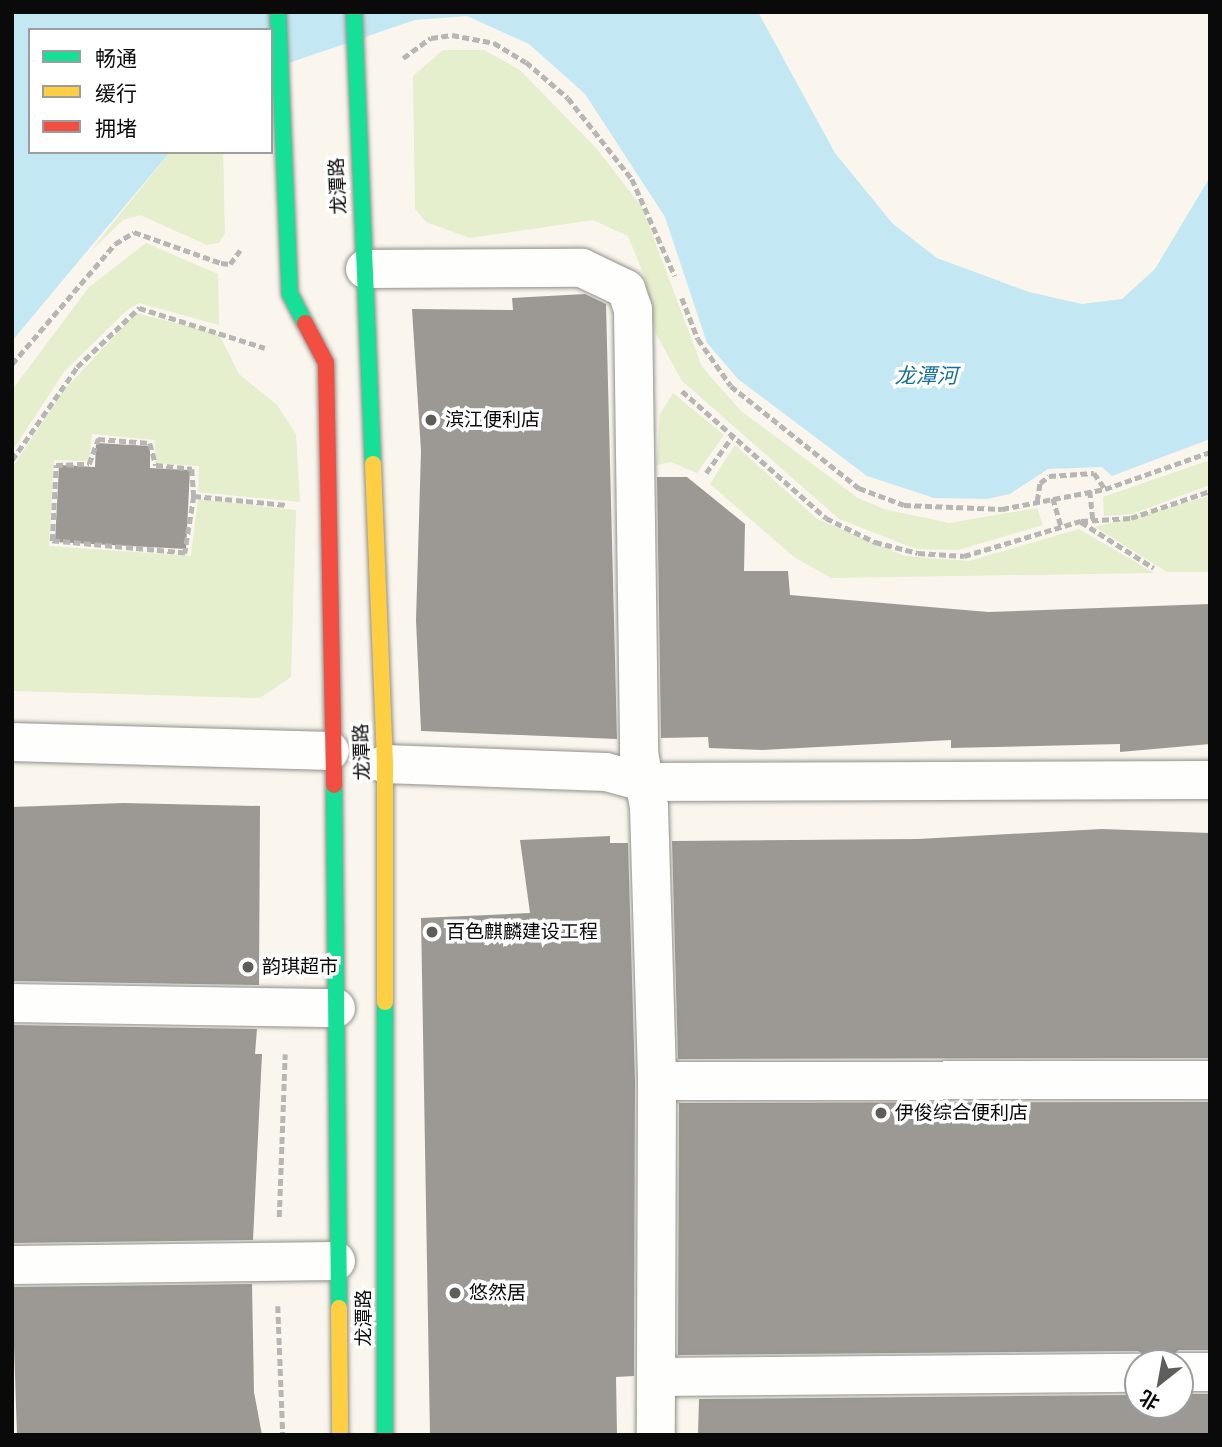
<!DOCTYPE html>
<meta charset="utf-8">
<style>
body{margin:0}
#map{position:relative;width:1222px;height:1447px;overflow:hidden;background:#faf6ed;font-family:Merriweather,"Noto Sans SC",serif}
div>[style]{position:absolute}
.green>*{inset:0;background:#e5eecd}
.water>*{inset:0;background:#c4e8f3}
.building>*{inset:0;background:#9c9894}
.path>*{height:4.5px;margin-top:-2.25px;transform-origin:0;background:repeating-linear-gradient(90deg,#b7b6b5 0 7px,transparent 0 10.5px)}
.roads{filter:drop-shadow(0 0 2px #92908c) drop-shadow(0 0 2px #92908c)}
.street>*{height:38px;margin:-19px;padding:0 19px;transform-origin:19px;border-radius:19px;background:#fefefc}
.fast>*{height:16px;margin:-8px;padding:0 8px;transform-origin:8px;border-radius:8px;background:#16e098}
.slow>*{height:16px;margin:-8px;padding:0 8px;transform-origin:8px;border-radius:8px;background:#ffcf43}
.jam>*{height:16px;margin:-8px;padding:0 8px;transform-origin:8px;border-radius:8px;background:#f24e42}
.dots>*{width:19px;height:19px;translate:-50% -50%;box-sizing:border-box;border:4px solid #fff;border-radius:50%}
span{translate:-50% -50%;white-space:nowrap;text-align:center;line-height:1.15;-webkit-text-stroke:7px #fff;paint-order:stroke}
.street-label{font-size:19px;color:#0a0a0a}
.poi-label{font-size:19px;color:#0a0a0a}
.left{translate:0 -50%;text-align:left}
.water-label{font-size:21px;color:#156e9b;font-style:italic}
.frame{position:absolute;inset:0;border:14px solid #0a0a0a;pointer-events:none}
.legend{position:absolute;left:28px;top:28px;width:245px;height:126px;box-sizing:border-box;background:#fff;border:2px solid #9d9d9d;margin:0;padding:9px 12px;list-style:none;font-size:21px;color:#0a0a0a}
.legend li{display:flex;align-items:center;gap:14px;height:35px}
.legend b{width:35px;border:2px solid #9d9d9d}
.north{position:absolute;left:1124px;top:1349px;width:70px;height:70px;box-sizing:border-box;background:#fff;border:2px solid #9d9d9d;border-radius:50%;rotate:211deg;font-size:19px;font-weight:700;line-height:28px;text-align:center;color:#0a0a0a}
.north::after{content:'';display:block;margin:auto;width:24px;height:32px;background:#5e5d59;clip-path:polygon(50% 0,100% 100%,50% 72%,0 100%)}
</style>
<div id="map">
<div class="green">
<i style="clip-path:polygon(443px 50px,484px 50px,520px 70px,596px 148px,642px 207px,702px 367px,741px 411px,858px 498px,884px 509px,949px 523px,1037px 508px,1043px 525px,958px 550px,916px 549px,839px 519px,682px 381px,655px 332px,645px 278px,628px 236px,593px 220px,470px 238px,426px 222px,415px 209px,413px 76px)"></i>
<i style="clip-path:polygon(170px 152px,223px 152px,225px 233px,219px 243px,207px 245px,140px 215px,123px 220px,89px 253px)"></i>
<i style="clip-path:polygon(146px 243px,218px 274px,219px 325px,139px 303px,127px 310px,64px 372px,12px 451px,12px 390px,89px 287px)"></i>
<i style="clip-path:polygon(136px 313px,219px 334px,239px 374px,277px 405px,296px 434px,300px 502px,198px 492px,199px 466px,155px 463px,155px 440px,92px 434px,89px 461px,54px 460px,49px 546px,191px 556px,198px 499px,296px 510px,291px 677px,260px 698px,14px 691px,12px 468px,63px 391px)"></i>
<i style="clip-path:polygon(673px 393px,724px 435px,697px 473px,671px 462px,656px 465px,660px 414px)"></i>
<i style="clip-path:polygon(735px 445px,817px 519px,905px 556px,969px 561px,1079px 529px,1154px 573px,831px 578px,794px 557px,710px 484px)"></i>
<i style="clip-path:polygon(1210px 460px,1210px 485px,1132px 514px,1104px 516px,1103px 497px)"></i>
<i style="clip-path:polygon(1210px 496px,1210px 572px,1167px 572px,1095px 527px)"></i>
</div>
<div class="water">
<i style="clip-path:polygon(12px 12px,758px 12px,835px 153px,893px 224px,937px 258px,1029px 292px,1082px 304px,1122px 299px,1155px 269px,1210px 177px,1210px 439px,1112px 476px,1102px 467px,1048px 469px,1010px 494px,987px 499px,934px 498px,867px 476px,738px 379px,707px 343px,665px 217px,585px 94px,529px 44px,467px 16px,415px 20px,271px 69px,271px 30px,30px 30px,30px 152px,170px 152px,12px 341px)"></i>
</div>
<div class="building">
<i style="clip-path:polygon(585px 294px,606px 304px,617px 739px,421px 731px,416px 620px,421px 451px,412px 309px,513px 310px,512px 298px)"></i>
<i style="clip-path:polygon(96px 443px,150px 446px,150px 468px,190px 470px,186px 549px,55px 542px,59px 465px,95px 467px)"></i>
<i style="clip-path:polygon(657px 477px,687px 477px,745px 524px,744px 571px,788px 571px,790px 595px,988px 612px,1210px 604px,1210px 744px,1120px 752px,1120px 744px,951px 748px,951px 740px,762px 750px,709px 748px,708px 737px,661px 738px)"></i>
<i style="clip-path:polygon(123px 803px,260px 806px,259px 985px,12px 981px,12px 807px)"></i>
<i style="clip-path:polygon(1102px 829px,1210px 833px,1210px 1058px,678px 1059px,672px 841px,918px 839px)"></i>
<i style="clip-path:polygon(610px 836px,610px 843px,628px 843px,635px 1081px,634px 1376px,616px 1377px,617px 1435px,430px 1435px,421px 918px,530px 913px,520px 840px)"></i>
<i style="clip-path:polygon(12px 1025px,257px 1029px,255px 1054px,262px 1054px,253px 1240px,12px 1243px)"></i>
<i style="clip-path:polygon(1210px 1102px,1210px 1350px,1179px 1350px,1160px 1363px,1138px 1351px,678px 1355px,679px 1103px)"></i>
<i style="clip-path:polygon(252px 1284px,254px 1392px,262px 1435px,17px 1435px,12px 1287px)"></i>
<i style="clip-path:polygon(1180px 1394px,1210px 1394px,1210px 1435px,698px 1435px,699px 1399px,1138px 1395px,1138px 1405px,1180px 1405px)"></i>
</div>
<div class="path">
<i style="left:403px;top:58px;width:34px;rotate:-36deg"></i>
<i style="left:431px;top:38px;width:21px;rotate:-8deg"></i>
<i style="left:452px;top:35px;width:43px;rotate:10.8deg"></i>
<i style="left:494px;top:43px;width:37px;rotate:31deg"></i>
<i style="left:526px;top:62px;width:55px;rotate:40.6deg"></i>
<i style="left:568px;top:98px;width:103px;rotate:51.7deg"></i>
<i style="left:632px;top:179px;width:106px;rotate:66.1deg"></i>
<i style="left:682px;top:298px;width:44px;rotate:68.7deg"></i>
<i style="left:698px;top:339px;width:57px;rotate:54.9deg"></i>
<i style="left:731px;top:386px;width:164px;rotate:38.6deg"></i>
<i style="left:859px;top:488px;width:48px;rotate:20.7deg"></i>
<i style="left:904px;top:505px;width:98px;rotate:2.3deg"></i>
<i style="left:1002px;top:509px;width:105px;rotate:-11deg"></i>
<i style="left:1105px;top:489px;width:111px;rotate:-19.4deg"></i>
<i style="left:12px;top:364px;width:158px;rotate:-49.4deg"></i>
<i style="left:115px;top:244px;width:22px;rotate:-32deg"></i>
<i style="left:134px;top:232px;width:92px;rotate:19.6deg"></i>
<i style="left:221px;top:263px;width:9px;rotate:6deg"></i>
<i style="left:230px;top:264px;width:17px;rotate:-54deg"></i>
<i style="left:682px;top:391px;width:192px;rotate:41.4deg"></i>
<i style="left:826px;top:518px;width:55px;rotate:26.1deg"></i>
<i style="left:875px;top:542px;width:44px;rotate:14.3deg"></i>
<i style="left:918px;top:553px;width:46px;rotate:3.7deg"></i>
<i style="left:964px;top:556px;width:122px;rotate:-16.7deg"></i>
<i style="left:1081px;top:521px;width:50px;rotate:-3.4deg"></i>
<i style="left:1131px;top:518px;width:83px;rotate:-18.9deg"></i>
<i style="left:12px;top:460px;width:113px;rotate:-55deg"></i>
<i style="left:77px;top:367px;width:86px;rotate:-43.6deg"></i>
<i style="left:139px;top:308px;width:132px;rotate:17.6deg"></i>
<i style="left:706px;top:473px;width:48px;rotate:-54.3deg"></i>
<i style="left:1090px;top:491px;width:29px;rotate:84deg"></i>
<i style="left:194px;top:496px;width:58px;rotate:99deg"></i>
<i style="left:185px;top:553px;width:134px;rotate:-174.8deg"></i>
<i style="left:52px;top:541px;width:76px;rotate:-87deg"></i>
<i style="left:56px;top:465px;width:33px;rotate:-2deg"></i>
<i style="left:89px;top:464px;width:27px;rotate:-70deg"></i>
<i style="left:98px;top:439px;width:52px;rotate:4.4deg"></i>
<i style="left:150px;top:443px;width:23px;rotate:75deg"></i>
<i style="left:156px;top:465px;width:36px;rotate:6deg"></i>
<i style="left:192px;top:469px;width:27px;rotate:86deg"></i>
<i style="left:194px;top:496px;width:93px;rotate:5.5deg"></i>
<i style="left:1053px;top:498px;width:29px;rotate:74deg"></i>
<i style="left:1037px;top:501px;width:18px;rotate:-81deg"></i>
<i style="left:1040px;top:483px;width:11px;rotate:-38deg"></i>
<i style="left:1049px;top:476px;width:45px;rotate:-3.8deg"></i>
<i style="left:1094px;top:473px;width:19px;rotate:55deg"></i>
<i style="left:1081px;top:522px;width:86px;rotate:32.2deg"></i>
<i style="left:279px;top:1217px;width:163px;rotate:-87.9deg"></i>
<i style="left:278px;top:1306px;width:129px;rotate:87.8deg"></i>
</div>
<div class="roads">
<div class="street">
<i style="left:365px;top:269px;width:217px;rotate:-0.3deg"></i>
<i style="left:582px;top:268px;width:49px;rotate:25.5deg"></i>
<i style="left:626px;top:289px;width:21px;rotate:71deg"></i>
<i style="left:633px;top:309px;width:444px;rotate:89.2deg"></i>
<i style="left:639px;top:753px;width:55px;rotate:79.5deg"></i>
<i style="left:649px;top:807px;width:274px;rotate:88.3deg"></i>
<i style="left:657px;top:1081px;width:354px;rotate:90.2deg"></i>
<i style="left:12px;top:742px;width:318px;rotate:1.6deg"></i>
<i style="left:385px;top:764px;width:221px;rotate:2.1deg"></i>
<i style="left:606px;top:772px;width:38px;rotate:15deg"></i>
<i style="left:643px;top:782px;width:567px;rotate:-0.2deg"></i>
<i style="left:12px;top:1003px;width:324px;rotate:0.9deg"></i>
<i style="left:657px;top:1081px;width:553px;rotate:-0.1deg"></i>
<i style="left:12px;top:1265px;width:324px;rotate:-0.7deg"></i>
<i style="left:1180px;top:1372px;width:30px"></i>
<i style="left:657px;top:1377px;width:481px;rotate:-0.5deg"></i>
</div>
<div class="fast">
<i style="left:278px;top:12px;width:282px;rotate:87.6deg"></i>
<i style="left:290px;top:294px;width:33px;rotate:63deg"></i>
<i style="left:354px;top:12px;width:452px;rotate:87.6deg"></i>
<i style="left:334px;top:785px;width:523px;rotate:89.45deg"></i>
<i style="left:385px;top:1002px;width:433px;rotate:90deg"></i>
</div>
<div class="slow">
<i style="left:373px;top:464px;width:300px;rotate:87.7deg"></i>
<i style="left:385px;top:764px;width:238px;rotate:90deg"></i>
<i style="left:339px;top:1308px;width:127px;rotate:89.5deg"></i>
</div>
<div class="jam">
<i style="left:305px;top:323px;width:45px;rotate:62.3deg"></i>
<i style="left:326px;top:363px;width:422px;rotate:88.9deg"></i>
</div>
</div>
<div class="dots">
<i style="left:431px;top:420px;background:#5e5d59"></i>
<i style="left:432px;top:932px;background:#5e5d59"></i>
<i style="left:248px;top:967px;background:#5e5d59"></i>
<i style="left:881px;top:1113px;background:#5e5d59"></i>
<i style="left:455px;top:1293px;background:#5e5d59"></i>
</div>
<div class="street-label">
<span style="left:338px;top:186px;rotate:-93deg">龙潭路</span>
<span style="left:362px;top:752px;rotate:-92deg">龙潭路</span>
<span style="left:364px;top:1318px;rotate:-90deg">龙潭路</span>
</div>
<div class="poi-label">
<span class="left" style="left:445px;top:420px">滨江便利店</span>
<span class="left" style="left:446px;top:932px">百色麒麟建设工程</span>
<span class="left" style="left:262px;top:967px">韵琪超市</span>
<span class="left" style="left:895px;top:1113px">伊俊综合便利店</span>
<span class="left" style="left:469px;top:1293px">悠然居</span>
</div>
<div class="water-label">
<span style="left:926px;top:376px">龙潭河</span>
</div>
<div class="frame"></div>
<ul class="legend">
<li><b style="height:9px;background:#16e098"></b>畅通</li>
<li><b style="height:9px;background:#ffcf43"></b>缓行</li>
<li><b style="height:9px;background:#f24e42"></b>拥堵</li>
</ul>
<div class="north">北</div>
</div>
